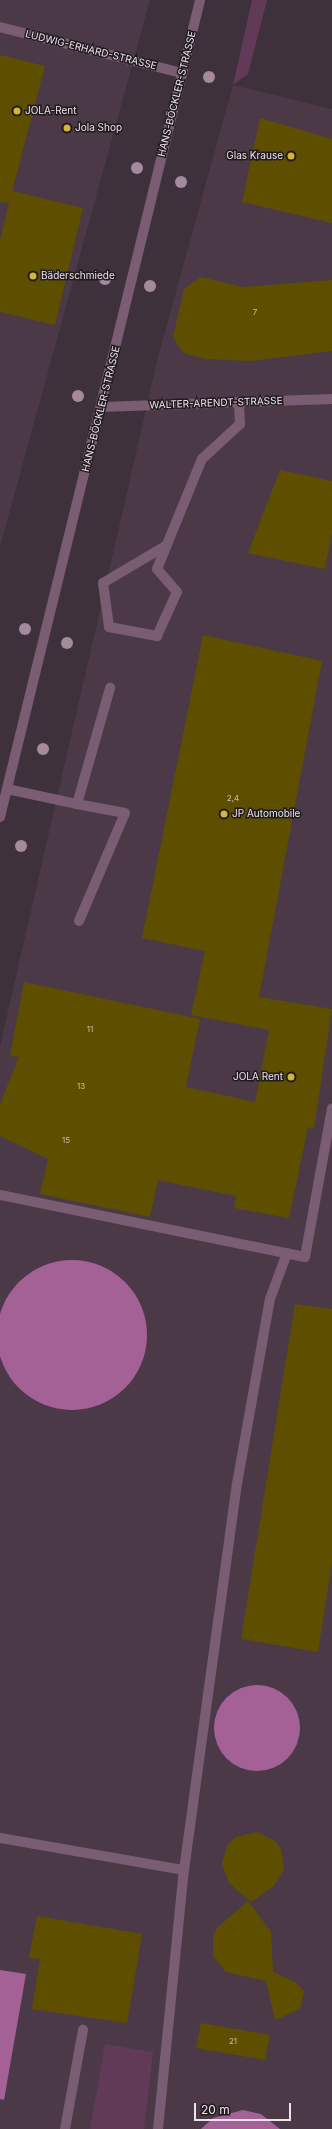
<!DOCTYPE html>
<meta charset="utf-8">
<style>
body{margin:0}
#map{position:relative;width:332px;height:2129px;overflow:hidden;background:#3e313b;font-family:Inter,sans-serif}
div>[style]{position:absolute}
.built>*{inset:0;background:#4b3947}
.green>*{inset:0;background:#603a57}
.water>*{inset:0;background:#a46196}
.round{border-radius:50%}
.building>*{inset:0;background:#5e4f00}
.service>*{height:10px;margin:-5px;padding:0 5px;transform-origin:5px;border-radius:5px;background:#7a5d73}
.minor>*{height:10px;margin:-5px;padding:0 5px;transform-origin:5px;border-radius:5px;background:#7a5d73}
.tertiary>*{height:10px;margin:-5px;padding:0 5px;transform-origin:5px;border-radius:5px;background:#7a5d73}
.trees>*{width:12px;height:12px;margin:-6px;border-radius:50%;background:#a48a9d}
.dots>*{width:11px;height:11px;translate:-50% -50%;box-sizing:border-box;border:2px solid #211b20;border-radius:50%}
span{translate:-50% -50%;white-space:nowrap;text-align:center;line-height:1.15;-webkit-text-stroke:3px #211b20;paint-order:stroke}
.number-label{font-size:8px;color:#c8beaf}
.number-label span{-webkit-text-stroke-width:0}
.street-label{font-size:10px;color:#ece3e9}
.poi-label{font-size:10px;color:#ece3e9}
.left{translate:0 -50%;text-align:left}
.right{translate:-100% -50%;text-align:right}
.scale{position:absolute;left:194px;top:2103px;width:97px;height:18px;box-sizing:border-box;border:2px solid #ece3e9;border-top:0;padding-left:5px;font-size:12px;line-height:14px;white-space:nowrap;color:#ece3e9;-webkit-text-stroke:3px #211b20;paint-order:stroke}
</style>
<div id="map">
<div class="built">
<i style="clip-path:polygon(0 0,150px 0,0 547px)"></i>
<i style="clip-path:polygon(233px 85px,332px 109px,332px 2129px,0 2129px,0 1046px,158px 357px)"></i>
</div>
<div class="green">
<i style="clip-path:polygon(252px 0,267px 0,248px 74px,233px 85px)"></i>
<i style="clip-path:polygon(105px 2044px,153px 2052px,144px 2129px,90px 2129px)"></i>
</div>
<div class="water">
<i class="round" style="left:-3px;top:1260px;width:150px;height:150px"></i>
<i class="round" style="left:214px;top:1685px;width:86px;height:86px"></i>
<i style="clip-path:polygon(0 1970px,26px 1974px,4px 2100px,0 2099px)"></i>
<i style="clip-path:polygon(243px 2110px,261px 2114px,280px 2129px,201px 2129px,213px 2118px)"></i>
</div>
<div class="building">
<i style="clip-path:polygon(0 55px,45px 66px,9px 203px,0 202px)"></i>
<i style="clip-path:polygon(260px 118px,332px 139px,332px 223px,242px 202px)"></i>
<i style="clip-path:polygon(12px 191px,83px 208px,55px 325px,0 312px,0 240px)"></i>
<i style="clip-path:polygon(201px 277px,243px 287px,332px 280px,332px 351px,249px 361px,205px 359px,183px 353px,173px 337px,184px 289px)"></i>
<i style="clip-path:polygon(280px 470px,332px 481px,332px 532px,325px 569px,248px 553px)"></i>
<i style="clip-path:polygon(203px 635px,322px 661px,259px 997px,332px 1009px,314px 1128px,308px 1127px,289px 1218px,234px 1208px,236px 1196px,158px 1180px,150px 1217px,40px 1194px,48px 1159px,0 1136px,0 1104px,19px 1057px,10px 1056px,24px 982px,200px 1019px,186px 1087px,255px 1102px,269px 1030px,191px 1015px,205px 951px,142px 938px)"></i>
<i style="clip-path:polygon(295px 1304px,332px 1309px,332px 1562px,318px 1652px,241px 1639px)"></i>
<i style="clip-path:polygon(257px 1832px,275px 1841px,281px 1849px,284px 1869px,274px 1886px,251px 1902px,229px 1883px,222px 1863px,228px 1844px,236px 1837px)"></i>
<i style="clip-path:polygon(248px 1901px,271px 1932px,273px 1972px,297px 1983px,304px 1992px,300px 2009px,275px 2020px,266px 1981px,226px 1972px,213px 1956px,213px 1936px,218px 1927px)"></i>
<i style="clip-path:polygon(37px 1916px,142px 1934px,127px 2023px,32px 2009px,40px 1959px,29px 1958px)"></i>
<i style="clip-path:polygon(201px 2023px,270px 2035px,265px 2060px,196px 2048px)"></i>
</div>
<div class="service">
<i style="left:167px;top:545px;width:74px;rotate:149.3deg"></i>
<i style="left:103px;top:583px;width:44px;rotate:82.2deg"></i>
<i style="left:109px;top:627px;width:49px;rotate:10.6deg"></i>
<i style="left:157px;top:636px;width:48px;rotate:-65.6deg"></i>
<i style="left:177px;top:592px;width:30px;rotate:-131deg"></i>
<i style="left:157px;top:569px;width:119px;rotate:-67.8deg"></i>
<i style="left:202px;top:459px;width:52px;rotate:-42.6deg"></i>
<i style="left:240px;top:424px;width:21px;rotate:-93deg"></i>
<i style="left:7px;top:789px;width:72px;rotate:12.1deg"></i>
<i style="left:79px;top:921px;width:117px;rotate:-66.9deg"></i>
<i style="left:125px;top:813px;width:49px;rotate:-169.4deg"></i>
<i style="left:77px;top:804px;width:121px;rotate:-74.1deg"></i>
<i style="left:0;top:1195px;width:311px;rotate:11.5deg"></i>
<i style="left:305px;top:1257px;width:151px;rotate:-79.7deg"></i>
<i style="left:0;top:1838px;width:187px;rotate:9.9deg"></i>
<i style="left:184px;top:1870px;width:390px;rotate:-82.2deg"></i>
<i style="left:237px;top:1484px;width:188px;rotate:-79.9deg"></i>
<i style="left:270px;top:1299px;width:49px;rotate:-69.7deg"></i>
<i style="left:65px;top:2129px;width:101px;rotate:-79.7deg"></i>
<i style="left:158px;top:2129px;width:260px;rotate:-84.3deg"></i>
</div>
<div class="minor">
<i style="left:0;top:27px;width:188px;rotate:14.2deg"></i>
<i style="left:101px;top:407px;width:231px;rotate:-2deg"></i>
</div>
<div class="tertiary">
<i style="left:0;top:817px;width:841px;rotate:-76.24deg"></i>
</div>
<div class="trees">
<i style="left:209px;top:77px"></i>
<i style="left:137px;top:168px"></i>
<i style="left:181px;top:182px"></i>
<i style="left:105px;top:279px"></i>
<i style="left:150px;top:286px"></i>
<i style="left:78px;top:396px"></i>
<i style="left:25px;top:629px"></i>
<i style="left:67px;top:643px"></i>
<i style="left:43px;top:749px"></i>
<i style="left:21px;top:846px"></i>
</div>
<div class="dots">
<i style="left:17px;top:111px;background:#d2b736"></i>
<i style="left:67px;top:128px;background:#d2b736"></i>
<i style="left:291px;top:156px;background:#d2b736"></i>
<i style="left:33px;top:276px;background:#d2b736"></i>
<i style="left:224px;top:814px;background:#d2b736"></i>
<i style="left:291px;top:1077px;background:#d2b736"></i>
</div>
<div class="number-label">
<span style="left:255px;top:313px">7</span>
<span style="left:233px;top:799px">2,4</span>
<span style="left:90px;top:1030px">11</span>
<span style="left:81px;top:1087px">13</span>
<span style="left:66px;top:1141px">15</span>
<span style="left:233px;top:2042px">21</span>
</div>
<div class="street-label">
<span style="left:91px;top:50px;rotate:14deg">LUDWIG-ERHARD-STRASSE</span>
<span style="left:177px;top:94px;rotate:-76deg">HANS-BÖCKLER-STRASSE</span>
<span style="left:216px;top:403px;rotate:-2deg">WALTER-ARENDT-STRASSE</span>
<span style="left:101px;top:409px;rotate:-76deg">HANS-BÖCKLER-STRASSE</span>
</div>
<div class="poi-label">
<span class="left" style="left:25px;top:111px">JOLA-Rent</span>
<span class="left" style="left:75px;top:128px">Jola Shop</span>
<span class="right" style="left:283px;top:156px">Glas Krause</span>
<span class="left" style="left:41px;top:276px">Bäderschmiede</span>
<span class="left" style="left:232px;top:814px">JP Automobile</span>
<span class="right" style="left:283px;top:1077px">JOLA Rent</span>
</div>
<div class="scale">20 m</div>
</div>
